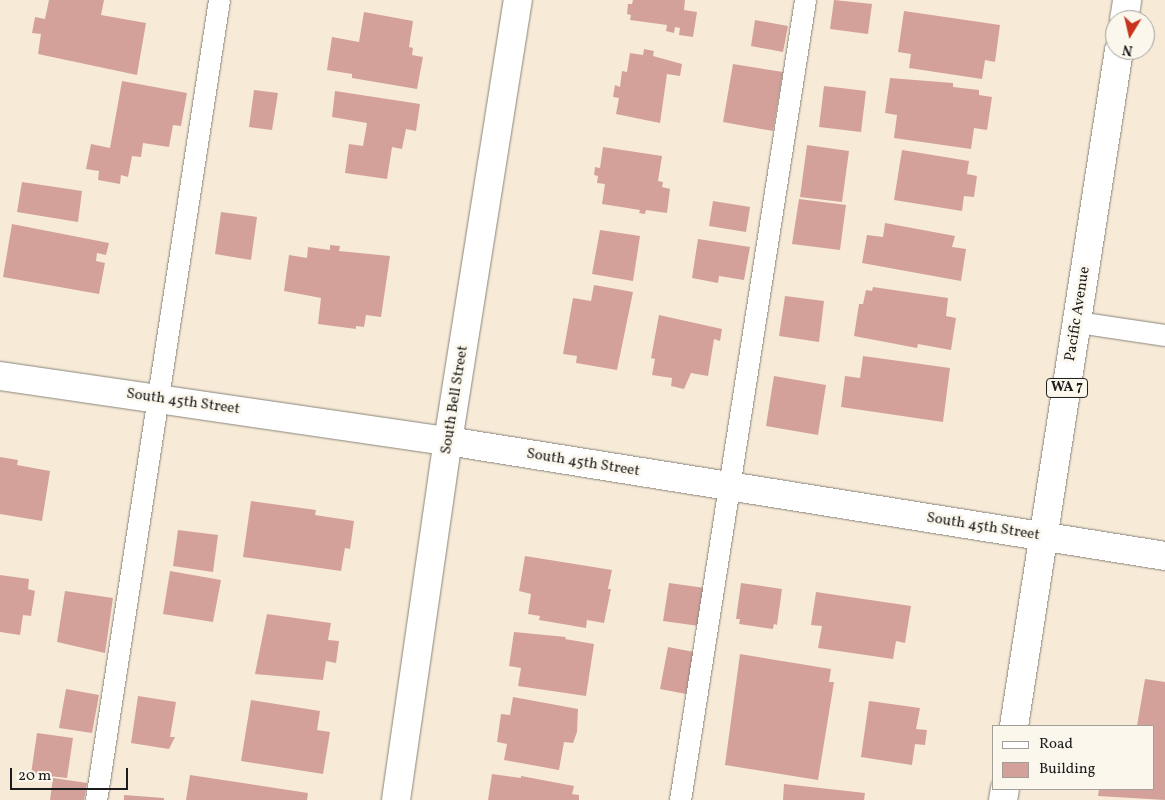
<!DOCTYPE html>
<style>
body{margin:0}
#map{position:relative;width:1165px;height:800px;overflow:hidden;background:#f7ebd8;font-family:Vollkorn,serif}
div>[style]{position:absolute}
.building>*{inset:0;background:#d4a19a}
.roads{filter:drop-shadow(0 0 1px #8a847a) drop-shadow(0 0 1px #8a847a)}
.lane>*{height:21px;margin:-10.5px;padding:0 10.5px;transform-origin:10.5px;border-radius:10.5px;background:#fff}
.street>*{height:28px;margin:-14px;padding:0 14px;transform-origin:14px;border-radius:14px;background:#fff}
.primary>*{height:28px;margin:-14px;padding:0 14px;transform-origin:14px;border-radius:14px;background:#fff}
span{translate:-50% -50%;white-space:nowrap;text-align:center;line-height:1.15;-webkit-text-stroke:5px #fbf7ec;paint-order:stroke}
.shield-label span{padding:1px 4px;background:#fbf7ec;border:1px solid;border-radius:4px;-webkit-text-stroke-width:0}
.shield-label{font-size:14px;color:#1c1c1c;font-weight:700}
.street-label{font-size:15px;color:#1c1c1c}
.legend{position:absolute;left:992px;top:725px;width:162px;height:65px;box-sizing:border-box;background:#fbf7ec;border:1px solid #a29f99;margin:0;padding:6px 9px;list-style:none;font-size:15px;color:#1c1c1c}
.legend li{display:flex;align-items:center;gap:10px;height:25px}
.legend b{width:25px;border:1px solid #a29f99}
.north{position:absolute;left:1105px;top:10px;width:50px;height:50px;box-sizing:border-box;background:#fbf7ec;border:1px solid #a29f99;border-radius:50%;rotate:189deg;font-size:14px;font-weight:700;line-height:20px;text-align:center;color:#1c1c1c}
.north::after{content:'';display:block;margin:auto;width:18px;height:22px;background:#c8321e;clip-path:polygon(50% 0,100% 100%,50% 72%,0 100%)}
.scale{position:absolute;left:10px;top:768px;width:118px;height:22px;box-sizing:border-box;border:2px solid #1c1c1c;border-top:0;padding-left:6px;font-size:15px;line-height:18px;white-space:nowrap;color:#1c1c1c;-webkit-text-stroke:4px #fbf7ec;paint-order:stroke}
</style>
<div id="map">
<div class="building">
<i style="clip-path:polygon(49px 0,104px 0,101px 15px,146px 23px,137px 75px,38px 54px,41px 34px,32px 33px,35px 17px,45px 19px)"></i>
<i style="clip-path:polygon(633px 0,685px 0,684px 10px,697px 12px,693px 37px,679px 35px,680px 28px,675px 27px,674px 33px,666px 31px,667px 25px,630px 20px,631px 15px,627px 14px,628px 4px,632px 4px)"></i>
<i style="clip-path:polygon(834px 0,872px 4px,868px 34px,830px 29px)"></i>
<i style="clip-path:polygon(904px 11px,1000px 25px,995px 62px,985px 60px,982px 79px,909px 68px,911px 54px,898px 52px)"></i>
<i style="clip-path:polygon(364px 12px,413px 21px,409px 47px,413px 48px,412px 55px,423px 57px,417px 89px,352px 78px,352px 74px,327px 70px,332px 37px,359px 42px)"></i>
<i style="clip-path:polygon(755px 20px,788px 26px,783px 52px,751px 46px)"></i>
<i style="clip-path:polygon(644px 49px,654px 51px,653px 56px,682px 64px,680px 76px,667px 74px,660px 123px,616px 114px,619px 98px,613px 97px,615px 85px,620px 87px,622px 71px,627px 72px,630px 53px,643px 55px)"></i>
<i style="clip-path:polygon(733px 64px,783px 72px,773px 131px,723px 122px)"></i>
<i style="clip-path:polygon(890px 78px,953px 83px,953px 87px,979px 90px,979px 95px,992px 97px,987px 130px,974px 128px,971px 149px,894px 138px,897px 115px,885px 113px)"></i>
<i style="clip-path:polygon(122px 81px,187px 93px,181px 126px,173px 125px,169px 147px,143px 143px,141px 157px,132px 156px,128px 177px,121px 175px,120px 184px,98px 180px,99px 171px,86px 169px,91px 144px,110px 148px)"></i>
<i style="clip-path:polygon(824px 86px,866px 91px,861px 132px,819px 127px)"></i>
<i style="clip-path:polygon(254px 90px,278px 93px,272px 130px,249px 127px)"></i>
<i style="clip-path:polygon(335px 91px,420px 104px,416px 131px,406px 129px,402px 149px,392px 147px,387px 179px,345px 173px,349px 144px,363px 146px,367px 123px,332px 117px)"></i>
<i style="clip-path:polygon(807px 145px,849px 151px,842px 202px,800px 197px)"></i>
<i style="clip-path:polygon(603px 147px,662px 156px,658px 181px,663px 182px,662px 187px,670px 189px,667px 213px,646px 210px,645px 214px,639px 213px,640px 210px,602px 204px,605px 184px,597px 183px,598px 176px,594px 175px,595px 167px,600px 168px)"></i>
<i style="clip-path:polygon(902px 150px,969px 161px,967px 174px,977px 176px,974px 197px,964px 196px,962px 211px,894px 200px)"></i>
<i style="clip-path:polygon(22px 182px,82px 191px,78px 222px,17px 212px)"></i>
<i style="clip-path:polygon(799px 199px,846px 205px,840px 250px,792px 244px)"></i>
<i style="clip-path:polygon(713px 201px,750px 207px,746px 232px,709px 226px)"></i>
<i style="clip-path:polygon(221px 212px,257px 217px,251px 260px,215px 254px)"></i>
<i style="clip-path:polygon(885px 223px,955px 236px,952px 247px,966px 249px,961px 281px,862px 263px,867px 235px,883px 237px)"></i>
<i style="clip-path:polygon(12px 224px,109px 243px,106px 255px,97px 253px,96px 261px,105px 263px,99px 294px,3px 277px)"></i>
<i style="clip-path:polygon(600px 230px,640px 236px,633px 281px,592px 274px)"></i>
<i style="clip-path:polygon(698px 239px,750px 247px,744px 280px,719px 276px,718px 283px,692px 278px)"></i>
<i style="clip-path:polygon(330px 245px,340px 246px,339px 251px,390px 256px,381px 317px,366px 315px,364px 327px,356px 326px,356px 329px,318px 324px,321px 298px,284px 291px,289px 255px,307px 258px,308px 247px,330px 250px)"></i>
<i style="clip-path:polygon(594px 285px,633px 292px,617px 370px,576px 363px,577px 356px,563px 354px,573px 298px,591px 301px)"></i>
<i style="clip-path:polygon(873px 287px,948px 298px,946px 316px,956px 318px,951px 350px,918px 344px,917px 348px,854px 336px,859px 304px,863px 304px,866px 290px,872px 291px)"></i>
<i style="clip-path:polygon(785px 296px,824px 301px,819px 342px,779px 336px)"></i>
<i style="clip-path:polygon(659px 315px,722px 329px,720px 341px,714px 339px,708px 376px,691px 373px,684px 389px,671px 386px,672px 378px,652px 375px,655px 359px,651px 358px)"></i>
<i style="clip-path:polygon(863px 356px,950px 368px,943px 422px,841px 407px,845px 376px,860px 378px)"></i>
<i style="clip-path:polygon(774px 376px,826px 385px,818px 435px,766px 426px)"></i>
<i style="clip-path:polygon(0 457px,18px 460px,17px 465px,50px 471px,42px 521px,0 514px)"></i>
<i style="clip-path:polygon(251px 501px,316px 510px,315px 515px,354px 521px,350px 549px,345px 548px,341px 571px,243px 557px)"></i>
<i style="clip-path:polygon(178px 530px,218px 535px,213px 572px,173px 566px)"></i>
<i style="clip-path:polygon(525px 556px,612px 570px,608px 589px,611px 589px,604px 623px,587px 620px,586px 628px,539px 620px,540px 616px,528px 614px,531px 594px,519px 591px)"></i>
<i style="clip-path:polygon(170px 571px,221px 580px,213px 622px,163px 614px)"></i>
<i style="clip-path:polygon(0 575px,29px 579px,28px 589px,35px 591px,31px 616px,23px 615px,20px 635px,0 632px)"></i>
<i style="clip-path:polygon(669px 583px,705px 588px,699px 626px,663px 621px)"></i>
<i style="clip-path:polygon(741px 583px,782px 589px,777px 625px,774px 624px,773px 629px,739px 624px,740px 619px,736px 619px)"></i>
<i style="clip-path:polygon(65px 591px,113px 598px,105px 653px,57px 642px)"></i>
<i style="clip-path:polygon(816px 592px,911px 606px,905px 643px,896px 641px,893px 659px,818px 648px,822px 626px,811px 625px)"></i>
<i style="clip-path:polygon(267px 614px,331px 623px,328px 640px,339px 641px,336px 663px,326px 661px,323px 680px,255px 674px)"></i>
<i style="clip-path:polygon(514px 632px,566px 637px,565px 639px,594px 644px,586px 696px,518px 686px,521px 668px,509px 666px)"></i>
<i style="clip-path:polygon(668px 647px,694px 652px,686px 694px,660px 689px)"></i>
<i style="clip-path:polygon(740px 654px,831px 669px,829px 682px,834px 682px,818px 780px,725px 765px)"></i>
<i style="clip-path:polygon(1145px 679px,1165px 682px,1165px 800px,1098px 796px,1099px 789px,1154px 789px,1154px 726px,1137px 726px)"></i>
<i style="clip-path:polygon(66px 689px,99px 695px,92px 733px,59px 728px)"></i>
<i style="clip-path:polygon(138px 696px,176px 702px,170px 737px,175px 737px,169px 749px,131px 743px)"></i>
<i style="clip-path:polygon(513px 697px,578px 709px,577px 732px,573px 743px,564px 742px,559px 770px,504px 760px,507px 744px,497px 742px,501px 714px,510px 715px)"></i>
<i style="clip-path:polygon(251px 700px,320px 711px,317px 730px,330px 732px,323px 774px,241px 761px)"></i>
<i style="clip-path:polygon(869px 701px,920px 708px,916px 729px,927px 730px,925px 745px,915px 744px,912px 765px,861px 757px)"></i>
<i style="clip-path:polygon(37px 733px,73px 738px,67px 778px,31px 774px)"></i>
<i style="clip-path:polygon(492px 774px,521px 778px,521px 776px,574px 786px,572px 794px,579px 795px,579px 800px,488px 800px)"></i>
<i style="clip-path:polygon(190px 775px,308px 793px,307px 800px,186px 800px)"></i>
<i style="clip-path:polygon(53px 778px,87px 783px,84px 800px,50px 800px)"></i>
<i style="clip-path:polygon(784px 784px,865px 793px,864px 800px,783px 800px)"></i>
<i style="clip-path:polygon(124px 795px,164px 798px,164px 800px,124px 800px)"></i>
</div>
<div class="roads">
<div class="lane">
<i style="left:1077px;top:322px;width:89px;rotate:8.4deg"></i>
<i style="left:96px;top:800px;width:809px;rotate:-81.26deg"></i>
<i style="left:680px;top:800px;width:810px;rotate:-81.12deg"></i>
</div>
<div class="street">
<i style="left:0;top:376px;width:453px;rotate:8.3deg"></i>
<i style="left:448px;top:441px;width:726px;rotate:9.11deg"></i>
<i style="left:396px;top:800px;width:363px;rotate:-81.8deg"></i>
<i style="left:448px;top:441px;width:447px;rotate:-81deg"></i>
</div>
<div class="primary">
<i style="left:1124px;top:20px;width:20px;rotate:-81deg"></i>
<i style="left:1014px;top:726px;width:684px;rotate:-81.17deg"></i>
<i style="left:1003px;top:800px;width:11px;rotate:-80deg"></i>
</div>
</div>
<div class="shield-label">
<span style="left:1067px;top:388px">WA 7</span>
</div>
<div class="street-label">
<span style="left:1078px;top:314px;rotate:-81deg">Pacific Avenue</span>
<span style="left:455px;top:400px;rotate:-81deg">South Bell Street</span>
<span style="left:183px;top:402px;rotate:8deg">South 45th Street</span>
<span style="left:583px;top:463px;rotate:9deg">South 45th Street</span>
<span style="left:983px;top:527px;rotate:9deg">South 45th Street</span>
</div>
<ul class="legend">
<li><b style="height:6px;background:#fff"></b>Road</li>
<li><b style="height:14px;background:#d4a19a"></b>Building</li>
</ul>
<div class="north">N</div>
<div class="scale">20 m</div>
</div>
